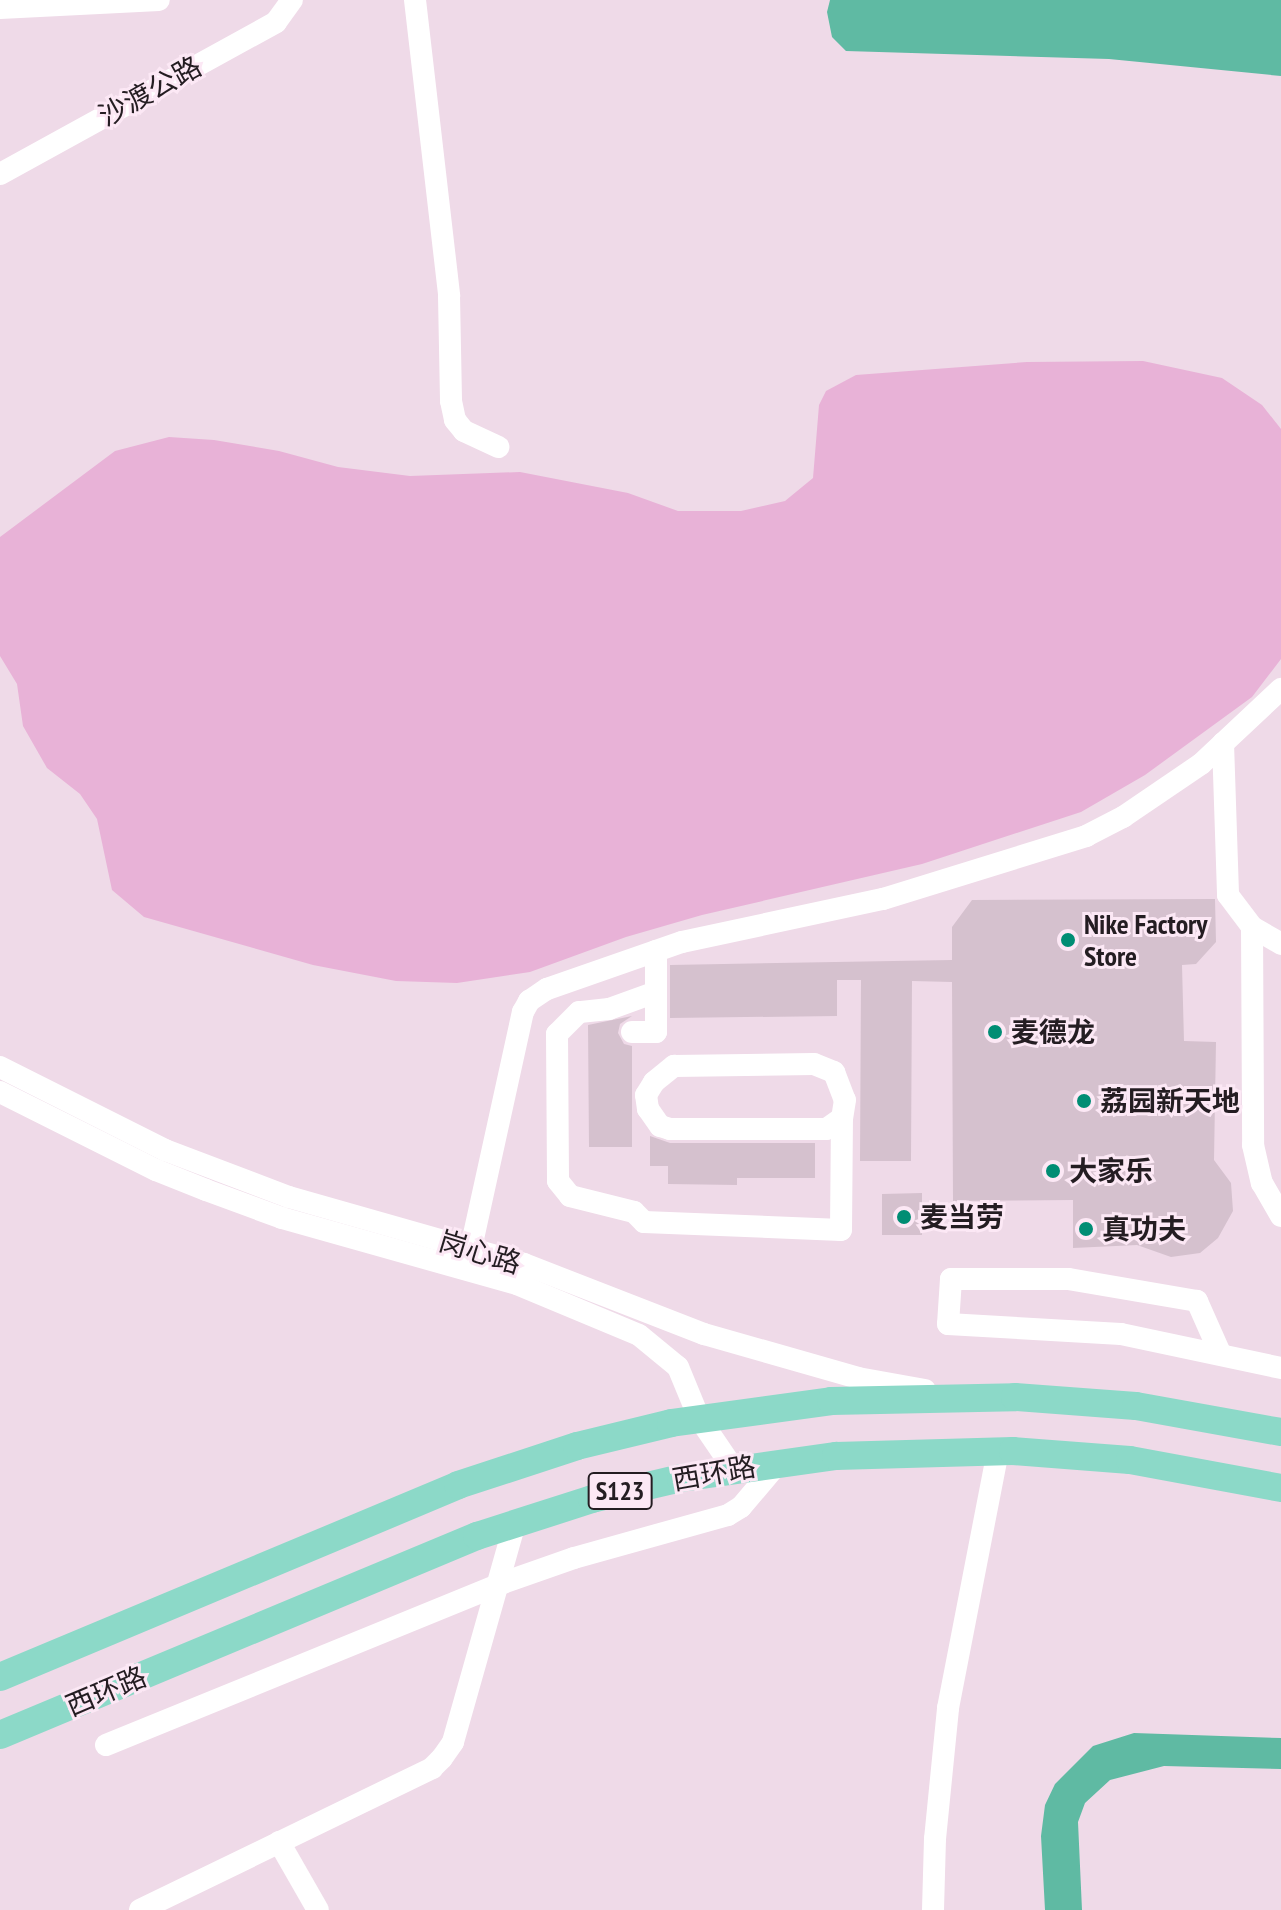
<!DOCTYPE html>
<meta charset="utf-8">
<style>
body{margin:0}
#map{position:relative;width:1281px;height:1910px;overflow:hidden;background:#efdae8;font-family:"PT Sans Narrow","Noto Sans SC",sans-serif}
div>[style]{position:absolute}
.green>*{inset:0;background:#e8b2d7}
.water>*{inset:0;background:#5fbaa3}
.building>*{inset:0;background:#d5c1ce}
.minor>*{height:22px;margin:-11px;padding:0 11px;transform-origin:11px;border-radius:11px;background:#fff}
.major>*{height:28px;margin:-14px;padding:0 14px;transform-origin:14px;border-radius:14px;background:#8cd9c8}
.dots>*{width:22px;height:22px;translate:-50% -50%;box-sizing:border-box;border:4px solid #fce8f5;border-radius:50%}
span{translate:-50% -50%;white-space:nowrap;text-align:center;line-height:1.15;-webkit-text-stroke:6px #fce8f5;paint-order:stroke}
.shield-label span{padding:2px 6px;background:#fce8f5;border:2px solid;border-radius:6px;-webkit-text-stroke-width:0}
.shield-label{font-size:26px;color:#241d22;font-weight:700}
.street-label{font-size:28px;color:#241d22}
.poi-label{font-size:28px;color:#241d22;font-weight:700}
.left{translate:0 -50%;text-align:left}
</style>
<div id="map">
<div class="green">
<i style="clip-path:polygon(1143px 361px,1222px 378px,1262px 405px,1281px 429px,1281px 659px,1252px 697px,1145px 775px,1081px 812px,922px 864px,702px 915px,626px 937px,530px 972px,457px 983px,396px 981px,313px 965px,144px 917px,112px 890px,97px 819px,80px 794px,47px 768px,23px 726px,17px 684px,0 656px,0 537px,115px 451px,169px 437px,214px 440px,279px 451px,338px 467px,410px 476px,520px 472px,628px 493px,678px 511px,741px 511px,785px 501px,813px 478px,819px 405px,826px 391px,856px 375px,1027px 362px)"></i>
</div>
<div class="water">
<i style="clip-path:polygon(830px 0,1281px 0,1281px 76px,1109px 59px,846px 51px,832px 37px,827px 12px)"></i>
<i style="clip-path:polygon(1134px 1733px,1281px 1738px,1281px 1769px,1164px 1766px,1110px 1780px,1085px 1803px,1078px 1822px,1082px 1910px,1045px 1910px,1041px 1836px,1045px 1805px,1055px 1784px,1093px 1746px)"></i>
</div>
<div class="building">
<i style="clip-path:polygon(1215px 899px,1216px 942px,1196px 964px,1182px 965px,1184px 1041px,1216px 1042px,1214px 1160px,1231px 1183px,1233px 1211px,1218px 1238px,1200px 1253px,1171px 1257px,1137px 1245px,1073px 1248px,1073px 1200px,953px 1201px,952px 982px,912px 981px,911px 1161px,860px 1161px,861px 980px,837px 980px,837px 1016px,670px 1018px,670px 965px,952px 960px,952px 927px,972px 900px)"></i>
<i style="clip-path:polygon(632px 1016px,620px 1024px,618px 1033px,624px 1044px,632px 1046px,632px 1147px,589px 1147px,588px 1025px)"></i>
<i style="clip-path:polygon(650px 1136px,670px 1143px,815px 1143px,815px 1178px,737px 1178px,737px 1185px,668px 1184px,668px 1166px,650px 1166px)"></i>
<i style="clip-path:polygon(922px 1193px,922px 1235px,882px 1235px,882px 1194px)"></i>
</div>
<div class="minor">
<i style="left:415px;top:0;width:298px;rotate:83.4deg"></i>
<i style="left:449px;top:296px;width:105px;rotate:88.9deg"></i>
<i style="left:451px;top:401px;width:19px;rotate:78deg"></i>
<i style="left:455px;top:420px;width:14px;rotate:51deg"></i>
<i style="left:464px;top:431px;width:38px;rotate:25deg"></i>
<i style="left:0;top:8px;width:159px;rotate:-2.9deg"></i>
<i style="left:0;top:174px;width:315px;rotate:-28.8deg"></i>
<i style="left:276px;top:22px;width:27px;rotate:-54deg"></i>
<i style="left:1223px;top:743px;width:152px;rotate:88.1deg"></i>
<i style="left:1228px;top:895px;width:40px;rotate:53deg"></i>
<i style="left:1252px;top:927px;width:34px;rotate:30deg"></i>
<i style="left:1252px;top:927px;width:218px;rotate:89.7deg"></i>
<i style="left:1253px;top:1145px;width:39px;rotate:77deg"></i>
<i style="left:1262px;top:1183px;width:38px;rotate:60deg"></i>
<i style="left:656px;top:992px;width:50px;rotate:160.1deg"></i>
<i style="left:609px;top:1009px;width:30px;rotate:174deg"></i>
<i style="left:579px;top:1012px;width:31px;rotate:135deg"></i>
<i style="left:557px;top:1034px;width:147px;rotate:89.6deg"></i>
<i style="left:558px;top:1181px;width:19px;rotate:51deg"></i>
<i style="left:570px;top:1196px;width:66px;rotate:14deg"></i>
<i style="left:634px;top:1212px;width:14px;rotate:45deg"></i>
<i style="left:644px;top:1222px;width:197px;rotate:2.3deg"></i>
<i style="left:841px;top:1230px;width:112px;rotate:-89.5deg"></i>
<i style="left:632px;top:1032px;width:24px"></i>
<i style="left:656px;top:1032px;width:81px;rotate:-90deg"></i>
<i style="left:814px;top:1064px;width:22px;rotate:22deg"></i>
<i style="left:834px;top:1072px;width:30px;rotate:69deg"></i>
<i style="left:845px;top:1100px;width:18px;rotate:99deg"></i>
<i style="left:842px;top:1118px;width:19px;rotate:145deg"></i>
<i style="left:826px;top:1129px;width:156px;rotate:180deg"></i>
<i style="left:670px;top:1129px;width:10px;rotate:-163deg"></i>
<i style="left:660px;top:1126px;width:21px;rotate:-125deg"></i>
<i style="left:648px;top:1109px;width:14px;rotate:-98deg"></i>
<i style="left:646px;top:1095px;width:15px;rotate:-58deg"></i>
<i style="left:654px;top:1082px;width:26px;rotate:-39deg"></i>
<i style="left:674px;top:1066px;width:140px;rotate:-0.8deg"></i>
<i style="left:0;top:1067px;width:185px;rotate:26.7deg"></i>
<i style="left:165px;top:1150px;width:133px;rotate:20.8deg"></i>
<i style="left:289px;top:1197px;width:244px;rotate:15.9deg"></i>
<i style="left:524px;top:1264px;width:193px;rotate:21.3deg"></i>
<i style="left:704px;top:1334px;width:160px;rotate:15.9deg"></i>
<i style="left:858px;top:1378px;width:68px;rotate:10.2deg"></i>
<i style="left:0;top:1092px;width:174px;rotate:26.6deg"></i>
<i style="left:156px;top:1170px;width:54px;rotate:21.8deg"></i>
<i style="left:206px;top:1190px;width:81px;rotate:20.2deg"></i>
<i style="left:282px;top:1218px;width:244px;rotate:15.7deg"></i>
<i style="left:517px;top:1284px;width:132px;rotate:22.7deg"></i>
<i style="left:639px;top:1335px;width:50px;rotate:39.4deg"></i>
<i style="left:678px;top:1367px;width:55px;rotate:67.6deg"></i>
<i style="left:699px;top:1418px;width:60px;rotate:55.8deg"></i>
<i style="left:471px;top:1248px;width:242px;rotate:-77.6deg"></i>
<i style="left:523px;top:1012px;width:13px;rotate:-61deg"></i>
<i style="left:529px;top:1001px;width:22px;rotate:-34deg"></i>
<i style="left:547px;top:989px;width:143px;rotate:-19.2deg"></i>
<i style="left:682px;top:942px;width:206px;rotate:-12.1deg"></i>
<i style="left:883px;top:899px;width:213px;rotate:-17.2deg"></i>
<i style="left:1086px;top:836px;width:42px;rotate:-27.2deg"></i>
<i style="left:1123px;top:817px;width:94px;rotate:-34.2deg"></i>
<i style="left:1201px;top:764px;width:110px;rotate:-43.2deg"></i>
<i style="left:1220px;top:1353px;width:57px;rotate:-113.9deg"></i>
<i style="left:1197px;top:1301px;width:131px;rotate:-170.3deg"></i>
<i style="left:1068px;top:1279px;width:117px;rotate:180deg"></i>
<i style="left:951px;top:1279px;width:45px;rotate:93.8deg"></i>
<i style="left:948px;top:1324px;width:173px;rotate:3.3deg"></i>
<i style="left:1121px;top:1334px;width:164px;rotate:12deg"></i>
<i style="left:106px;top:1745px;width:426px;rotate:-22.2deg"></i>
<i style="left:500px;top:1584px;width:78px;rotate:-19.4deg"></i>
<i style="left:574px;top:1558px;width:160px;rotate:-15.6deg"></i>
<i style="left:728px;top:1515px;width:15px;rotate:-32deg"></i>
<i style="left:741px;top:1507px;width:59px;rotate:-49.8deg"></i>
<i style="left:279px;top:1842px;width:78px;rotate:60.2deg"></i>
<i style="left:140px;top:1910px;width:325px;rotate:-25.9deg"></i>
<i style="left:432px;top:1768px;width:14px;rotate:-45deg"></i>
<i style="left:442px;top:1758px;width:19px;rotate:-55deg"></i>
<i style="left:453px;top:1742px;width:228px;rotate:-74.2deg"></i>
<i style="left:933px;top:1910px;width:71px;rotate:-88.4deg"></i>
<i style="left:935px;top:1839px;width:132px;rotate:-84.3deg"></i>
<i style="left:948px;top:1708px;width:262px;rotate:-79deg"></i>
</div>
<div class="major">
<i style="left:0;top:1677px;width:497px;rotate:-22.7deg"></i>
<i style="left:458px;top:1485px;width:125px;rotate:-18.1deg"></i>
<i style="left:577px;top:1446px;width:97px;rotate:-13.7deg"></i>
<i style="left:671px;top:1423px;width:162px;rotate:-7.8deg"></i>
<i style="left:831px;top:1401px;width:184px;rotate:-1.2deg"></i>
<i style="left:1015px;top:1397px;width:121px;rotate:4.3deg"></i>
<i style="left:1136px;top:1406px;width:147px;rotate:10.2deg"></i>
<i style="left:0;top:1735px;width:517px;rotate:-22.65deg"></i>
<i style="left:477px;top:1536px;width:121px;rotate:-17.8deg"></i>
<i style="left:592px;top:1499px;width:91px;rotate:-13.3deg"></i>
<i style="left:681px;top:1478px;width:157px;rotate:-8.1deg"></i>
<i style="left:836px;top:1456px;width:177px;rotate:-1.6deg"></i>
<i style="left:1013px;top:1451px;width:117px;rotate:4.4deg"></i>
<i style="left:1130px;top:1460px;width:154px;rotate:10.5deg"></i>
</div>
<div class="dots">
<i style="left:1068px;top:940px;background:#018d74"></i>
<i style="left:995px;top:1032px;background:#018d74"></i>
<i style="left:1084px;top:1101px;background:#018d74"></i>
<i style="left:1053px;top:1171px;background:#018d74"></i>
<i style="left:904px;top:1217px;background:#018d74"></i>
<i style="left:1086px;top:1229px;background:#018d74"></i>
</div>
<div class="shield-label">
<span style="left:620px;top:1491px">S123</span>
</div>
<div class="street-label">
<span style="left:150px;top:91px;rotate:-29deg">沙渡公路</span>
<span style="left:480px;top:1252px;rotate:17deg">岗心路</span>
<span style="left:714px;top:1473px;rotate:-10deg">西环路</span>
<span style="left:106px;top:1691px;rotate:-23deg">西环路</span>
</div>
<div class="poi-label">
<span class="left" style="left:1084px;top:940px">Nike Factory<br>Store</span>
<span class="left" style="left:1011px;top:1032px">麦德龙</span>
<span class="left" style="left:1100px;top:1101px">荔园新天地</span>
<span class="left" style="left:1069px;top:1171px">大家乐</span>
<span class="left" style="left:920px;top:1217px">麦当劳</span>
<span class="left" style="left:1102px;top:1229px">真功夫</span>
</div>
</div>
